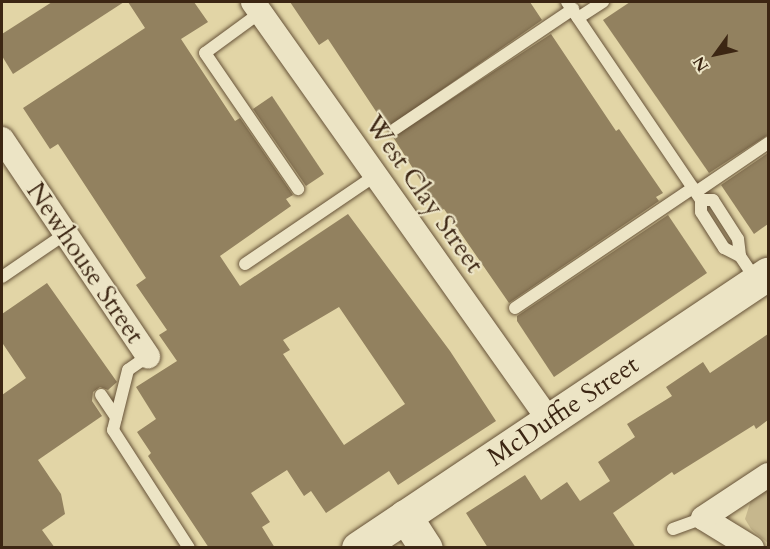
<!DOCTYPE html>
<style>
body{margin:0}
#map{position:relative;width:770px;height:549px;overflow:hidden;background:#e2d5a6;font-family:Cardo,serif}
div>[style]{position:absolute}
.green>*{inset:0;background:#c6b78d}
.building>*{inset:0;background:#92815f}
.roads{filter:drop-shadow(0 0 2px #665238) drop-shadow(0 0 2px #665238)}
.lane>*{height:12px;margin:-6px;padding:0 6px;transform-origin:6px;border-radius:6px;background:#ece4c5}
.street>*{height:24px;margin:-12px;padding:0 12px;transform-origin:12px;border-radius:12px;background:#ece4c5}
.secondary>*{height:33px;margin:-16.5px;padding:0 16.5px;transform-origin:16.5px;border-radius:16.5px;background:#ece4c5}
span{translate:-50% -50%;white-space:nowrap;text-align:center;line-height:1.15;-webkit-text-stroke:4.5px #ece4c5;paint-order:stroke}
.street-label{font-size:26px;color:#3c2613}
.frame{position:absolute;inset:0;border:3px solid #3c2613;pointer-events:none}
.north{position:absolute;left:686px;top:24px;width:60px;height:60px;-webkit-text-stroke:4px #ece4c5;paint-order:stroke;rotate:237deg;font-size:16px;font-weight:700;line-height:24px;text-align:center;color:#3c2613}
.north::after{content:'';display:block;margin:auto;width:21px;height:27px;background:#3c2613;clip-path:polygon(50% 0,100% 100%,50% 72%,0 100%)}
</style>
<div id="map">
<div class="green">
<i style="clip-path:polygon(768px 488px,768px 543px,751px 529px,745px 519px,751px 500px)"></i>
</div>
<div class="building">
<i style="clip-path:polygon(52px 2px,124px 2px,13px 74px,2px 56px,2px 34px)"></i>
<i style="clip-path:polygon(evenodd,128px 2px,194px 2px,208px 22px,181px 39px,235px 121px,240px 118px,293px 195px,286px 199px,291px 206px,220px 256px,240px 286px,348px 214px,450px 351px,496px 421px,398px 485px,389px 471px,326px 513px,311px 491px,304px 496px,287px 470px,251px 493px,270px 522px,262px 527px,275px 548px,209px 548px,148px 456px,151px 453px,137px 432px,156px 419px,136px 387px,177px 361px,159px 335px,167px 330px,136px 285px,146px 278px,58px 144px,50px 149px,23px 108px,145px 28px,128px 2px,339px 307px,405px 404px,344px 445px,283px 354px,290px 350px,283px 340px,339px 307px)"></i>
<i style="clip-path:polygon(290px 2px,530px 2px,542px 20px,387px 128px,328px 39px,319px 45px)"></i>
<i style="clip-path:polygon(630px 2px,768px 2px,768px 135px,709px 173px,603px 20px)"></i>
<i style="clip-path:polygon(551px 34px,616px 131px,619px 129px,663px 193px,656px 197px,659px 201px,509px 303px,444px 209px,440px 211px,393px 137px)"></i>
<i style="clip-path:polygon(272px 96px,324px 174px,306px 186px,253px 109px)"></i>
<i style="clip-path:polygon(768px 153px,768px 224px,754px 234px,721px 185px)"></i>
<i style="clip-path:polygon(668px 215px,707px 273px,554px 377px,517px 321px,517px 316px)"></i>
<i style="clip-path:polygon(47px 283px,117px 382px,108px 390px,100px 387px,93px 392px,92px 401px,102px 416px,38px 460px,61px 494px,65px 514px,42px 530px,55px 548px,2px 548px,2px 395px,26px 378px,3px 344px,2px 314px)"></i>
<i style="clip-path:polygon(768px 334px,768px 420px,756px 429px,754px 425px,674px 475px,672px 472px,613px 513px,636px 548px,488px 548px,466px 513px,525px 475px,541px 500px,567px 482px,580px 501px,610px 481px,598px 462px,635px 437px,627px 424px,672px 396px,666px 387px,703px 362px,710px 373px)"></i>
</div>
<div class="roads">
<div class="lane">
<i style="left:567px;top:2px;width:239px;rotate:55.9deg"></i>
<i style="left:701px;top:200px;width:12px;rotate:90deg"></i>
<i style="left:701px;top:212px;width:43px;rotate:57.4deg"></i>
<i style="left:724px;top:248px;width:18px;rotate:27deg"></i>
<i style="left:740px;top:256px;width:29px;rotate:56deg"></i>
<i style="left:261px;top:12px;width:69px;rotate:143.8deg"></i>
<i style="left:205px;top:53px;width:165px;rotate:55.6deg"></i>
<i style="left:578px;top:18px;width:30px;rotate:-33deg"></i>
<i style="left:395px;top:129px;width:215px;rotate:-34deg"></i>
<i style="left:696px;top:192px;width:87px;rotate:-34.2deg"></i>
<i style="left:701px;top:200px;width:12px"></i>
<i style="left:713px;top:200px;width:46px;rotate:57.3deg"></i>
<i style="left:738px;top:239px;width:17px;rotate:83deg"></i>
<i style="left:245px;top:264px;width:158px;rotate:-34.2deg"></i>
<i style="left:2px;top:277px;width:76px;rotate:-34.3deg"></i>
<i style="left:515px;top:308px;width:215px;rotate:-34deg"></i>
<i style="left:148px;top:356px;width:24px;rotate:145deg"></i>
<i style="left:128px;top:370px;width:62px;rotate:104deg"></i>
<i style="left:113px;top:430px;width:140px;rotate:57.2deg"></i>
<i style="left:101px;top:395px;width:27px;rotate:56deg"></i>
<i style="left:673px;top:529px;width:32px;rotate:-20deg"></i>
</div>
<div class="street">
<i style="left:253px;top:2px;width:512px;rotate:54.7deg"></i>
<i style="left:2px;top:139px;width:262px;rotate:56.1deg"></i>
<i style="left:752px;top:548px;width:57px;rotate:-148.5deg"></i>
<i style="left:703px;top:518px;width:78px;rotate:-33.5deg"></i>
</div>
<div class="secondary">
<i style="left:405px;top:516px;width:38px;rotate:57deg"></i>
<i style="left:358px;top:548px;width:493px;rotate:-33.8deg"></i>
</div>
</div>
<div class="street-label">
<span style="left:424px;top:194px;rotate:55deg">West Clay Street</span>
<span style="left:85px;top:263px;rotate:56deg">Newhouse Street</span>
<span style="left:563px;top:411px;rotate:-34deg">McDuffie Street</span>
</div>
<div class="frame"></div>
<div class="north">N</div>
</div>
